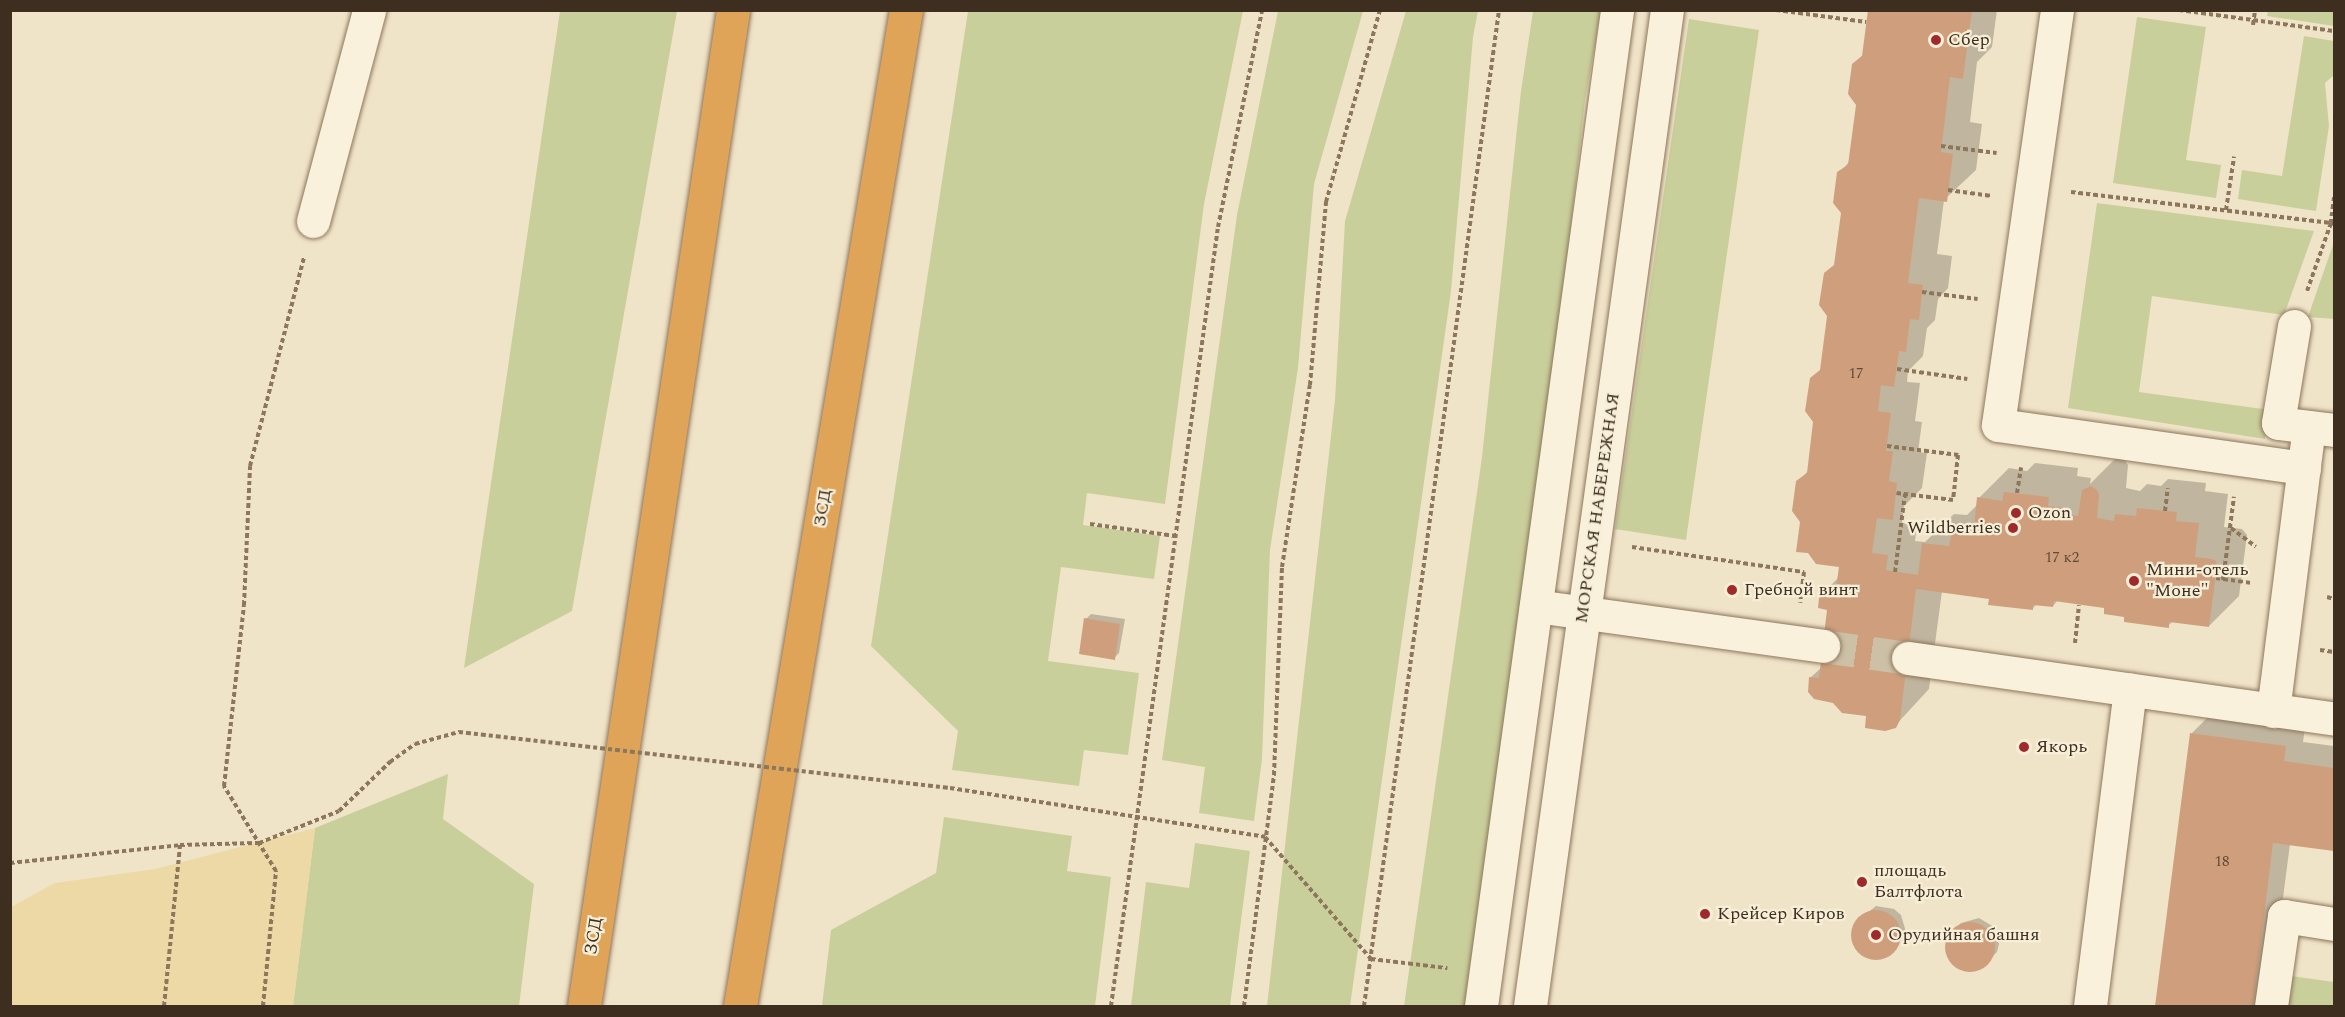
<!DOCTYPE html>
<meta charset="utf-8">
<style>
body{margin:0}
#map{position:relative;width:2345px;height:1017px;overflow:hidden;background:#f0e4c8;font-family:Spectral,serif}
div>[style]{position:absolute}
.green>*{inset:0;background:#c9cf9b}
.sand>*{inset:0;background:#ecd9a5}
.shadow>*{inset:0;background:#0003}
.building>*{inset:0;background:#cf9f7d}
.round{border-radius:50%}
.minor-tunnel>*{height:33px;margin-top:-16.5px;transform-origin:0;background:repeating-linear-gradient(90deg,#ccc0a6 0 33px,transparent 0 49px)}
.path>*{height:4px;margin-top:-2px;transform-origin:0;background:repeating-linear-gradient(90deg,#8d765c 0 4.5px,transparent 0 7.5px)}
.roads{filter:drop-shadow(0 0 2px #8d765c) drop-shadow(0 0 2px #8d765c)}
.minor>*{height:33px;margin:-16.5px;padding:0 16.5px;transform-origin:16.5px;border-radius:16.5px;background:#faf1dc}
.highway>*{height:33px;margin:-16.5px;padding:0 16.5px;transform-origin:16.5px;border-radius:16.5px;background:#e0a458}
.path-bridge>*{height:4px;margin-top:-2px;transform-origin:0;background:repeating-linear-gradient(90deg,#8d765c 0 4.5px,transparent 0 7.5px)}
.dots>*{width:16px;height:16px;translate:-50% -50%;box-sizing:border-box;border:3px solid #f7eed8;border-radius:50%}
span{translate:-50% -50%;white-space:nowrap;text-align:center;line-height:1.15;-webkit-text-stroke:4.5px #f7eed8;paint-order:stroke}
.number-label{font-size:15px;color:#624a37}
.number-label span{-webkit-text-stroke-width:0}
.poi-label{font-size:18px;color:#3d2e20}
.left{translate:0 -50%;text-align:left}
.right{translate:-100% -50%;text-align:right}
.street-label{font-size:18px;color:#3d2e20}
.frame{position:absolute;inset:0;border:12px solid #3d2e20;pointer-events:none}
</style>
<div id="map">
<div class="green">
<i style="clip-path:polygon(560px 11px,677px 11px,572px 611px,464px 668px)"></i>
<i style="clip-path:polygon(968px 11px,1243px 11px,1204px 204px,1165px 504px,1087px 493px,1083px 525px,1160px 536px,1154px 579px,1061px 567px,1048px 661px,1139px 673px,1128px 755px,1084px 750px,1079px 786px,952px 770px,958px 731px,871px 646px)"></i>
<i style="clip-path:polygon(1278px 11px,1363px 11px,1314px 184px,1298px 368px,1270px 550px,1262px 759px,1254px 821px,1199px 813px,1205px 767px,1162px 760px,1237px 215px)"></i>
<i style="clip-path:polygon(1406px 11px,1478px 11px,1473px 37px,1451px 291px,1350px 1006px,1267px 1006px,1335px 400px,1345px 221px)"></i>
<i style="clip-path:polygon(1533px 11px,1601px 11px,1585px 100px,1546px 451px,1472px 1006px,1404px 1006px,1482px 457px,1521px 91px)"></i>
<i style="clip-path:polygon(2268px 11px,2334px 11px,2334px 26px,2267px 16px)"></i>
<i style="clip-path:polygon(2137px 17px,2206px 27px,2186px 160px,2221px 165px,2216px 198px,2113px 183px)"></i>
<i style="clip-path:polygon(1689px 19px,1759px 30px,1686px 540px,1615px 529px)"></i>
<i style="clip-path:polygon(2304px 36px,2334px 41px,2334px 75px,2325px 83px,2329px 126px,2316px 211px,2238px 199px,2242px 170px,2282px 176px)"></i>
<i style="clip-path:polygon(2097px 203px,2314px 231px,2284px 315px,2152px 296px,2139px 392px,2270px 410px,2265px 439px,2068px 408px)"></i>
<i style="clip-path:polygon(2334px 242px,2334px 319px,2308px 317px,2312px 305px)"></i>
<i style="clip-path:polygon(448px 774px,443px 819px,534px 884px,519px 1006px,293px 1006px,315px 828px)"></i>
<i style="clip-path:polygon(944px 817px,1072px 836px,1067px 871px,1111px 877px,1095px 1006px,822px 1006px,831px 930px,936px 873px)"></i>
<i style="clip-path:polygon(1195px 843px,1250px 851px,1230px 1006px,1131px 1006px,1146px 882px,1189px 888px)"></i>
<i style="clip-path:polygon(2291px 976px,2334px 982px,2334px 1006px,2287px 1006px)"></i>
</div>
<div class="sand">
<i style="clip-path:polygon(315px 828px,293px 1006px,11px 1006px,11px 907px,55px 883px,155px 869px)"></i>
</div>
<div class="shadow">
<i style="clip-path:polygon(1870px 10px,1997px 10px,1992px 47px,1977px 62px,1970px 122px,1982px 124px,1976px 170px,1944px 200px,1937px 254px,1952px 256px,1948px 288px,1938px 299px,1935px 320px,1927px 328px,1923px 356px,1908px 371px,1907px 382px,1920px 383px,1915px 421px,1922px 422px,1918px 452px,1927px 453px,1922px 488px,1904px 506px,1902px 523px,1917px 525px,1915px 541px,1925px 542px,1954px 514px,1967px 515px,1978px 504px,1979px 498px,2009px 468px,2027px 471px,2035px 463px,2078px 468px,2077px 476px,2091px 478px,2090px 484px,2114px 460px,2122px 457px,2128px 465px,2126px 488px,2140px 491px,2147px 484px,2161px 486px,2168px 479px,2206px 483px,2205px 491px,2228px 494px,2224px 527px,2242px 529px,2247px 535px,2239px 596px,2209px 626px,2173px 621px,2168px 626px,2126px 615px,2106px 606px,2058px 600px,2053px 606px,2037px 604px,2032px 609px,1990px 597px,1942px 591px,1929px 689px,1893px 728px,1867px 715px,1810px 678px,1822px 667px,1829px 608px,1826px 590px,1839px 577px,1840px 565px,1802px 521px,1798px 482px,1808px 471px,1843px 213px,1839px 173px,1849px 162px,1857px 104px,1853px 64px,1864px 54px)"></i>
<i style="clip-path:polygon(1091px 614px,1125px 619px,1119px 653px,1114px 658px,1086px 619px)"></i>
<i style="clip-path:polygon(2211px 714px,2305px 727px,2303px 742px,2334px 746px,2334px 849px,2290px 844px,2269px 1006px,2157px 1006px,2191px 734px)"></i>
<i style="clip-path:polygon(1876px 906px,1894px 909px,1901px 915px,1906px 932px,1891px 954px,1873px 959px,1858px 950px,1853px 932px,1862px 917px)"></i>
<i style="clip-path:polygon(1979px 918px,1994px 927px,1999px 944px,1997px 952px,1984px 965px,1967px 970px,1952px 961px,1947px 944px,1949px 936px,1961px 923px)"></i>
</div>
<div class="building">
<i style="clip-path:polygon(1868px 10px,1972px 10px,1963px 79px,1950px 77px,1941px 152px,1953px 154px,1947px 202px,1919px 198px,1908px 283px,1923px 285px,1919px 320px,1910px 319px,1906px 352px,1899px 351px,1894px 387px,1881px 385px,1878px 411px,1891px 413px,1886px 451px,1893px 451px,1889px 481px,1897px 483px,1893px 520px,1877px 518px,1872px 553px,1888px 555px,1886px 570px,1918px 575px,1922px 543px,1949px 546px,1953px 527px,1974px 528px,1977px 497px,2002px 501px,2004px 492px,2049px 497px,2048px 506px,2062px 508px,2061px 514px,2078px 516px,2082px 490px,2091px 486px,2098px 491px,2099px 496px,2097px 518px,2114px 521px,2115px 514px,2136px 516px,2137px 508px,2177px 512px,2176px 521px,2199px 523px,2195px 557px,2212px 559px,2216px 561px,2217px 566px,2209px 627px,2169px 622px,2169px 628px,2124px 622px,2124px 617px,2104px 614px,2104px 608px,2054px 601px,2053px 607px,2033px 605px,2033px 610px,1988px 605px,1989px 599px,1916px 589px,1900px 720px,1896px 728px,1885px 731px,1865px 728px,1866px 716px,1842px 713px,1833px 703px,1814px 699px,1808px 692px,1809px 677px,1819px 678px,1827px 610px,1818px 608px,1819px 598px,1825px 589px,1836px 588px,1839px 567px,1816px 564px,1808px 553px,1796px 552px,1800px 522px,1792px 511px,1796px 481px,1807px 473px,1813px 422px,1805px 411px,1810px 378px,1820px 370px,1827px 316px,1819px 305px,1824px 273px,1834px 265px,1841px 213px,1833px 203px,1837px 172px,1848px 165px,1856px 105px,1848px 94px,1852px 64px,1862px 56px)"></i>
<i style="clip-path:polygon(1084px 618px,1120px 624px,1115px 660px,1079px 654px)"></i>
<i style="clip-path:polygon(2190px 733px,2286px 746px,2284px 761px,2334px 768px,2334px 851px,2273px 843px,2253px 1006px,2155px 1006px)"></i>
<i class="round" style="left:1851px;top:910px;width:50px;height:50px"></i>
<i class="round" style="left:1945px;top:922px;width:50px;height:50px"></i>
</div>
<div class="minor-tunnel">
<i style="left:1823px;top:646px;width:86px;rotate:8deg"></i>
</div>
<div class="path">
<i style="left:1776px;top:10px;width:91px;rotate:7.6deg"></i>
<i style="left:2179px;top:10px;width:156px;rotate:7.7deg"></i>
<i style="left:2253px;top:25px;width:15px;rotate:-82deg"></i>
<i style="left:1941px;top:146px;width:56px;rotate:7.1deg"></i>
<i style="left:1948px;top:190px;width:44px;rotate:7.8deg"></i>
<i style="left:2071px;top:192px;width:262px;rotate:6.8deg"></i>
<i style="left:2331px;top:223px;width:72px;rotate:109.4deg"></i>
<i style="left:2334px;top:197px;width:26px;rotate:97deg"></i>
<i style="left:2331px;top:223px;width:3px;rotate:18deg"></i>
<i style="left:2226px;top:210px;width:54px;rotate:-81.4deg"></i>
<i style="left:1922px;top:292px;width:56px;rotate:7.1deg"></i>
<i style="left:1897px;top:369px;width:71px;rotate:8.1deg"></i>
<i style="left:1887px;top:446px;width:72px;rotate:7.2deg"></i>
<i style="left:1958px;top:455px;width:45px;rotate:96.3deg"></i>
<i style="left:1953px;top:500px;width:57px;rotate:-173deg"></i>
<i style="left:2017px;top:493px;width:26px;rotate:-81deg"></i>
<i style="left:2165px;top:511px;width:23px;rotate:-83deg"></i>
<i style="left:1090px;top:524px;width:86px;rotate:8deg"></i>
<i style="left:2231px;top:528px;width:31px;rotate:37deg"></i>
<i style="left:1632px;top:547px;width:174px;rotate:8.3deg"></i>
<i style="left:1804px;top:572px;width:31px;rotate:97deg"></i>
<i style="left:1895px;top:572px;width:79px;rotate:-82.7deg"></i>
<i style="left:2216px;top:578px;width:35px;rotate:8deg"></i>
<i style="left:2223px;top:580px;width:84px;rotate:-82.5deg"></i>
<i style="left:2327px;top:597px;width:7px;rotate:16deg"></i>
<i style="left:2075px;top:643px;width:38px;rotate:-84deg"></i>
<i style="left:2320px;top:650px;width:14px;rotate:8deg"></i>
<i style="left:950px;top:788px;width:319px;rotate:8.8deg"></i>
<i style="left:1265px;top:837px;width:162px;rotate:49deg"></i>
<i style="left:1371px;top:959px;width:77px;rotate:6.8deg"></i>
<i style="left:10px;top:863px;width:171px;rotate:-6deg"></i>
<i style="left:180px;top:845px;width:79px;rotate:-1.5deg"></i>
<i style="left:259px;top:843px;width:86px;rotate:-21.8deg"></i>
<i style="left:339px;top:811px;width:71px;rotate:-43.9deg"></i>
<i style="left:390px;top:762px;width:31px;rotate:-36deg"></i>
<i style="left:415px;top:744px;width:46px;rotate:-15.3deg"></i>
<i style="left:164px;top:1006px;width:162px;rotate:-84.3deg"></i>
<i style="left:263px;top:1006px;width:136px;rotate:-84.5deg"></i>
<i style="left:276px;top:871px;width:100px;rotate:-121.5deg"></i>
<i style="left:224px;top:786px;width:182px;rotate:-83.7deg"></i>
<i style="left:244px;top:605px;width:139px;rotate:-87.5deg"></i>
<i style="left:250px;top:466px;width:216px;rotate:-75.5deg"></i>
<i style="left:1111px;top:1006px;width:786px;rotate:-82.18deg"></i>
<i style="left:1218px;top:227px;width:221px;rotate:-78.5deg"></i>
<i style="left:1244px;top:1006px;width:233px;rotate:-82.6deg"></i>
<i style="left:1274px;top:775px;width:208px;rotate:-87.8deg"></i>
<i style="left:1282px;top:567px;width:184px;rotate:-81.3deg"></i>
<i style="left:1310px;top:385px;width:184px;rotate:-85deg"></i>
<i style="left:1326px;top:202px;width:199px;rotate:-74.3deg"></i>
<i style="left:1364px;top:1006px;width:1005px;rotate:-82.28deg"></i>
</div>
<div class="roads">
<div class="minor">
<i style="left:2057px;top:10px;width:419px;rotate:98.1deg"></i>
<i style="left:1998px;top:425px;width:309px;rotate:8deg"></i>
<i style="left:313px;top:221px;width:218px;rotate:-75.1deg"></i>
<i style="left:2294px;top:326px;width:98px;rotate:99.4deg"></i>
<i style="left:2278px;top:423px;width:56px;rotate:7.1deg"></i>
<i style="left:1536px;top:606px;width:290px;rotate:7.9deg"></i>
<i style="left:1908px;top:658px;width:430px;rotate:8.1deg"></i>
<i style="left:2273px;top:711px;width:286px;rotate:-82.8deg"></i>
<i style="left:1481px;top:1006px;width:1005px;rotate:-82.22deg"></i>
<i style="left:1530px;top:1006px;width:1005px;rotate:-82.17deg"></i>
<i style="left:2090px;top:1006px;width:319px;rotate:-82.8deg"></i>
<i style="left:2271px;top:1006px;width:91px;rotate:-81.8deg"></i>
<i style="left:2284px;top:916px;width:51px;rotate:9.1deg"></i>
</div>
<div class="highway">
<i style="left:584px;top:1006px;width:1007px;rotate:-81.49deg"></i>
<i style="left:740px;top:1006px;width:1010px;rotate:-80.54deg"></i>
</div>
</div>
<div class="path-bridge">
<i style="left:459px;top:732px;width:494px;rotate:6.5deg"></i>
</div>
<div class="dots">
<i style="left:1936px;top:40px;background:#9e2a2b"></i>
<i style="left:2016px;top:513px;background:#9e2a2b"></i>
<i style="left:2013px;top:528px;background:#9e2a2b"></i>
<i style="left:2134px;top:581px;background:#9e2a2b"></i>
<i style="left:1732px;top:590px;background:#9e2a2b"></i>
<i style="left:2024px;top:747px;background:#9e2a2b"></i>
<i style="left:1862px;top:882px;background:#9e2a2b"></i>
<i style="left:1705px;top:914px;background:#9e2a2b"></i>
<i style="left:1876px;top:935px;background:#9e2a2b"></i>
</div>
<div class="number-label">
<span style="left:1856px;top:374px">17</span>
<span style="left:2062px;top:558px">17 к2</span>
<span style="left:2222px;top:862px">18</span>
</div>
<div class="poi-label">
<span class="left" style="left:1948px;top:40px">Сбер</span>
<span class="left" style="left:2028px;top:513px">Ozon</span>
<span class="right" style="left:2001px;top:528px">Wildberries</span>
<span class="left" style="left:2146px;top:581px">Мини-отель<br>"Моне"</span>
<span class="left" style="left:1744px;top:590px">Гребной винт</span>
<span class="left" style="left:2036px;top:747px">Якорь</span>
<span class="left" style="left:1874px;top:882px">площадь<br>Балтфлота</span>
<span class="left" style="left:1717px;top:914px">Крейсер Киров</span>
<span class="left" style="left:1888px;top:935px">Орудийная башня</span>
</div>
<div class="street-label">
<span style="left:823px;top:508px;rotate:-81deg">ЗСД</span>
<span style="left:1598px;top:508px;rotate:-82deg">МОРСКАЯ НАБЕРЕЖНАЯ</span>
<span style="left:594px;top:936px;rotate:-81deg">ЗСД</span>
</div>
<div class="frame"></div>
</div>
